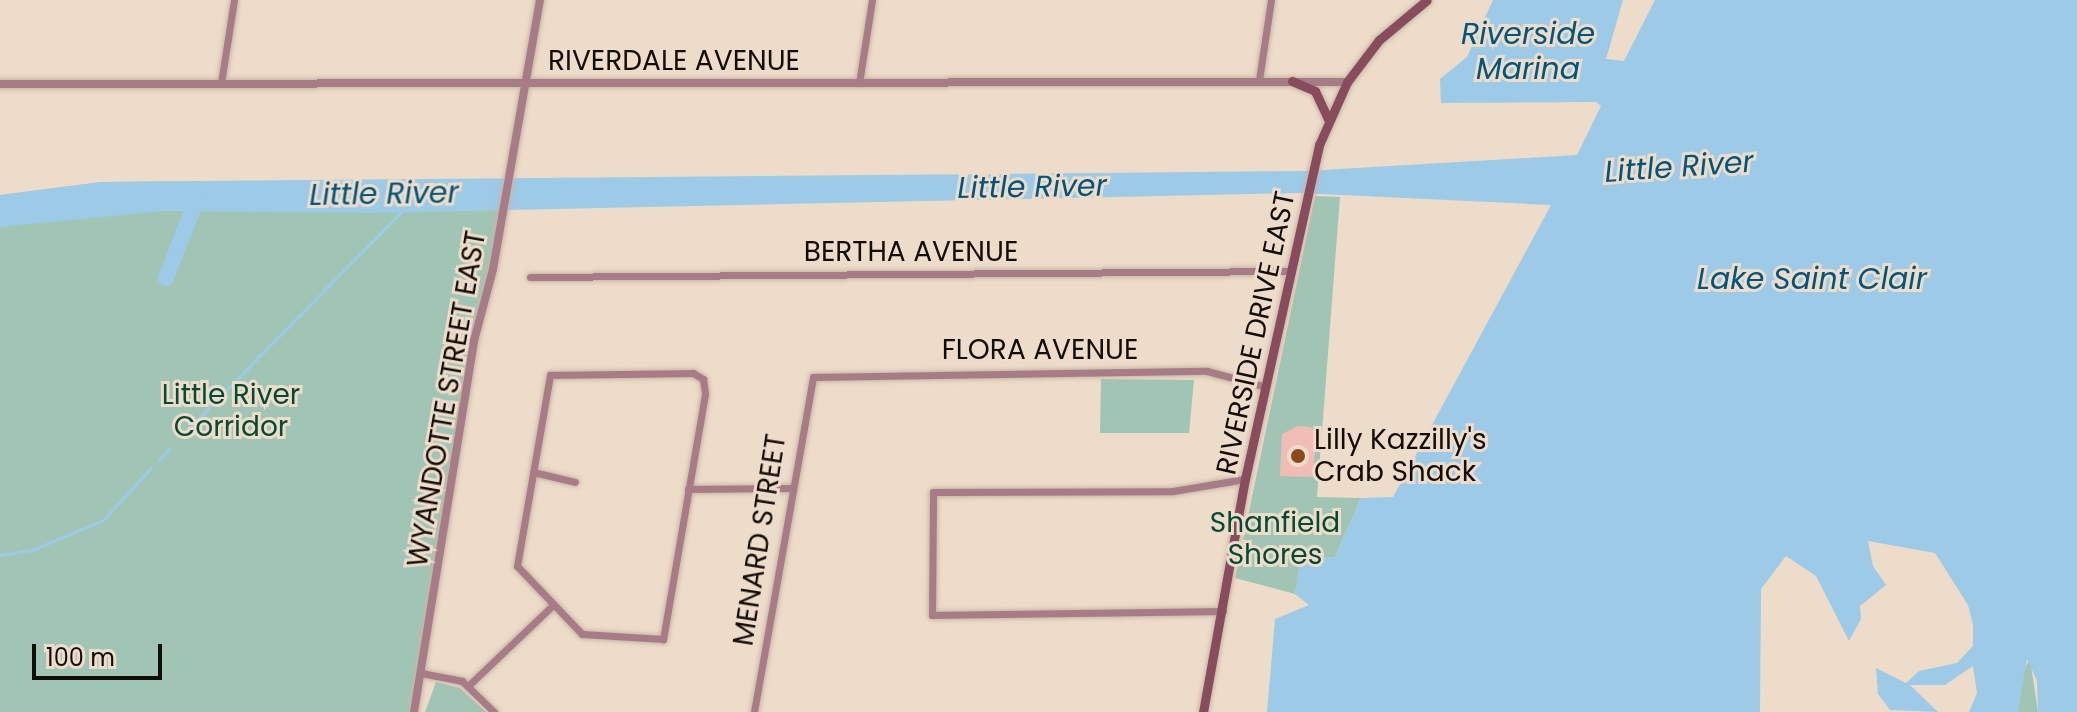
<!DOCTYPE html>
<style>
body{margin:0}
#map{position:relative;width:2077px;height:712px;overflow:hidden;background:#eedcca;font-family:Poppins,sans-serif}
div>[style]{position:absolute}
.green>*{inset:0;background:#a0c5b4}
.water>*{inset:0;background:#9ccae7}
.stream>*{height:3px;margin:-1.5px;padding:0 1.5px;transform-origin:1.5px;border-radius:1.5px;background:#9ccae7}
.river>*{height:16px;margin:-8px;padding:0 8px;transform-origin:8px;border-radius:8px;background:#9ccae7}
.building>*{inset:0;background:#f2bcb6}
.roads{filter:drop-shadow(0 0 2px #c7b7a7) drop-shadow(0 0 2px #c7b7a7)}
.minor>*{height:7px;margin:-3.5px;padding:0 3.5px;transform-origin:3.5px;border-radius:3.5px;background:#a77c87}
.tertiary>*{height:8px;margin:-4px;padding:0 4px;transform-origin:4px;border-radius:4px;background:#a77c87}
.secondary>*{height:9px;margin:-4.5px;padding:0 4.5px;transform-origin:4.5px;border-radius:4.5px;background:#894c5d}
.dots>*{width:22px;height:22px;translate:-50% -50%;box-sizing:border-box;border:4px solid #eedcca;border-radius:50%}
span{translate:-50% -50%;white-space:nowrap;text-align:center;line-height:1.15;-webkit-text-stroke:6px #eedcca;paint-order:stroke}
.street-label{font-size:28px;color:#130d07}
.park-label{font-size:28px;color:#054b34}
.poi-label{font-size:28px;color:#130d07}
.left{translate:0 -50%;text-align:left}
.water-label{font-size:30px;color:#00567c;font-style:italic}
.scale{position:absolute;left:32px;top:644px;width:130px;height:36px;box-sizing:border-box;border:4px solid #130d07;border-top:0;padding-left:10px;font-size:24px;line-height:28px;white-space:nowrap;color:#130d07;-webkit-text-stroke:6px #eedcca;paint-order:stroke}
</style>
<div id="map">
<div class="green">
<i style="clip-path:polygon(509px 179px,474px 341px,414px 712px,0 712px,0 195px,102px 182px)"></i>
<i style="clip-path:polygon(1315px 196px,1340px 197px,1317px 497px,1361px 498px,1335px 557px,1301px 558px,1295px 594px,1235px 578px)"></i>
<i style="clip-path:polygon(1101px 379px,1194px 380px,1189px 433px,1100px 433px)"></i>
<i style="clip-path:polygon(2030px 659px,2038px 712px,2018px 712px,2019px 678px)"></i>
<i style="clip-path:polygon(436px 682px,460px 688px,486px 712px,425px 712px)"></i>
</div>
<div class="water">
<i style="clip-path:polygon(1493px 0,1623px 0,1606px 59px,1624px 61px,1655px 0,2077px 0,2077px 712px,2038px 712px,2037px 681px,2027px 659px,2018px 712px,1969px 712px,1977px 693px,1973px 666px,1945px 685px,1910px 685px,1938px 712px,1890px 710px,1878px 694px,1876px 668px,1906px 683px,1919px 671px,1957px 663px,1973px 646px,1973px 625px,1968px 605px,1935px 553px,1868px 541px,1873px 566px,1886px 585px,1860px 606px,1861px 619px,1849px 641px,1816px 576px,1786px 556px,1761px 589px,1760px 712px,1267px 712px,1275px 619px,1309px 605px,1295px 594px,1301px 558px,1335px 557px,1361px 498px,1393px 497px,1551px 205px,1300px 193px,374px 213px,163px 211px,0 227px,0 195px,102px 182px,1306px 171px,1577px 155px,1601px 106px,1596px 102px,1441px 103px,1440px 79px,1467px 57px)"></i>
</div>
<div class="stream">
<i style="left:181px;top:436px;width:320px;rotate:-45.5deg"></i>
<i style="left:159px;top:460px;width:15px;rotate:-48deg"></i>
<i style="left:0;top:555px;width:32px;rotate:-9deg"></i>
<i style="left:32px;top:550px;width:77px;rotate:-22.9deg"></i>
<i style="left:103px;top:520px;width:71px;rotate:-47.3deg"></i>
</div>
<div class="river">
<i style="left:166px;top:278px;width:88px;rotate:-68.7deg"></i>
</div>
<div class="building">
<i style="clip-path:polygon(1298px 426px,1311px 427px,1316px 436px,1313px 477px,1280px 476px,1282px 434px)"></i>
</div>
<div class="roads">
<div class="minor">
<i style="left:1259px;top:80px;width:81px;rotate:-81.5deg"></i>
<i style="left:221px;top:83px;width:84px;rotate:-81.1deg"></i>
<i style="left:859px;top:83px;width:84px;rotate:-81.1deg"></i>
<i style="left:530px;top:277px;width:762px;rotate:-0.45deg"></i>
<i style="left:693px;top:373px;width:12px;rotate:31deg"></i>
<i style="left:703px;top:379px;width:15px;rotate:82deg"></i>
<i style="left:705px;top:394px;width:249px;rotate:99.7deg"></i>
<i style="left:663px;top:639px;width:81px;rotate:-176.5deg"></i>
<i style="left:582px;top:634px;width:94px;rotate:-133.7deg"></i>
<i style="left:517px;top:566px;width:194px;rotate:-80.2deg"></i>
<i style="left:550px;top:375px;width:143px;rotate:-0.8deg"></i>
<i style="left:533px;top:472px;width:43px;rotate:13.4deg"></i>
<i style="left:688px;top:489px;width:103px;rotate:-0.6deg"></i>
<i style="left:1223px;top:611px;width:291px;rotate:179.2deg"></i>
<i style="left:932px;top:615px;width:123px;rotate:-89.5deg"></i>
<i style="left:933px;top:492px;width:240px;rotate:-0.2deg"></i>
<i style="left:1173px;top:491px;width:73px;rotate:-9.5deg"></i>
<i style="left:421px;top:673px;width:42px;rotate:11deg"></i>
<i style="left:462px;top:681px;width:45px;rotate:44.1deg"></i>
<i style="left:469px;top:685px;width:116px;rotate:-43.6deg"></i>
<i style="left:754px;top:712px;width:340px;rotate:-80deg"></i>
<i style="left:813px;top:377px;width:394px;rotate:-0.9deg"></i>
<i style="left:1207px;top:371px;width:61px;rotate:15.2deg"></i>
</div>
<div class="tertiary">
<i style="left:0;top:84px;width:1347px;rotate:-0.09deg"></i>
<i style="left:414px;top:712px;width:376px;rotate:-80.8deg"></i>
<i style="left:474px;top:341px;width:74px;rotate:-75.2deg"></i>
<i style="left:493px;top:269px;width:273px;rotate:-80.1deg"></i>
</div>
<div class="secondary">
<i style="left:1292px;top:81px;width:25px;rotate:23deg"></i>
<i style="left:1315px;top:91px;width:33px;rotate:65deg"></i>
<i style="left:1203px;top:712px;width:237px;rotate:-79.8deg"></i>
<i style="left:1245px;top:479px;width:342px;rotate:-77.5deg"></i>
<i style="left:1319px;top:145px;width:69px;rotate:-66deg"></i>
<i style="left:1347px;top:82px;width:53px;rotate:-52.7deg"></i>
<i style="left:1379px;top:40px;width:62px;rotate:-39.8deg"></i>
</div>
</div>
<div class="dots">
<i style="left:1298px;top:456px;background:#8c4919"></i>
</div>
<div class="street-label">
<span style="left:674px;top:61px">RIVERDALE AVENUE</span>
<span style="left:911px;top:252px">BERTHA AVENUE</span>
<span style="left:1256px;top:333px;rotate:-78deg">RIVERSIDE DRIVE EAST</span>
<span style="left:1040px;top:350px">FLORA AVENUE</span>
<span style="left:447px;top:399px;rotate:-80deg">WYANDOTTE STREET EAST</span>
<span style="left:760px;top:540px;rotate:-81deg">MENARD STREET</span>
</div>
<div class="park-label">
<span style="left:231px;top:411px">Little River<br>Corridor</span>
<span style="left:1275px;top:539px">Shanfield<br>Shores</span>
</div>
<div class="poi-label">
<span class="left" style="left:1314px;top:456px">Lilly Kazzilly's<br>Crab Shack</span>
</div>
<div class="water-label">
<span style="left:1528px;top:51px">Riverside<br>Marina</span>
<span style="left:1679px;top:167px;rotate:-4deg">Little River</span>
<span style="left:1032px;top:187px;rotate:-1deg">Little River</span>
<span style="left:384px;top:194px;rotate:-1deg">Little River</span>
<span style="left:1812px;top:279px">Lake Saint Clair</span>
</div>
<div class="scale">100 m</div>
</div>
